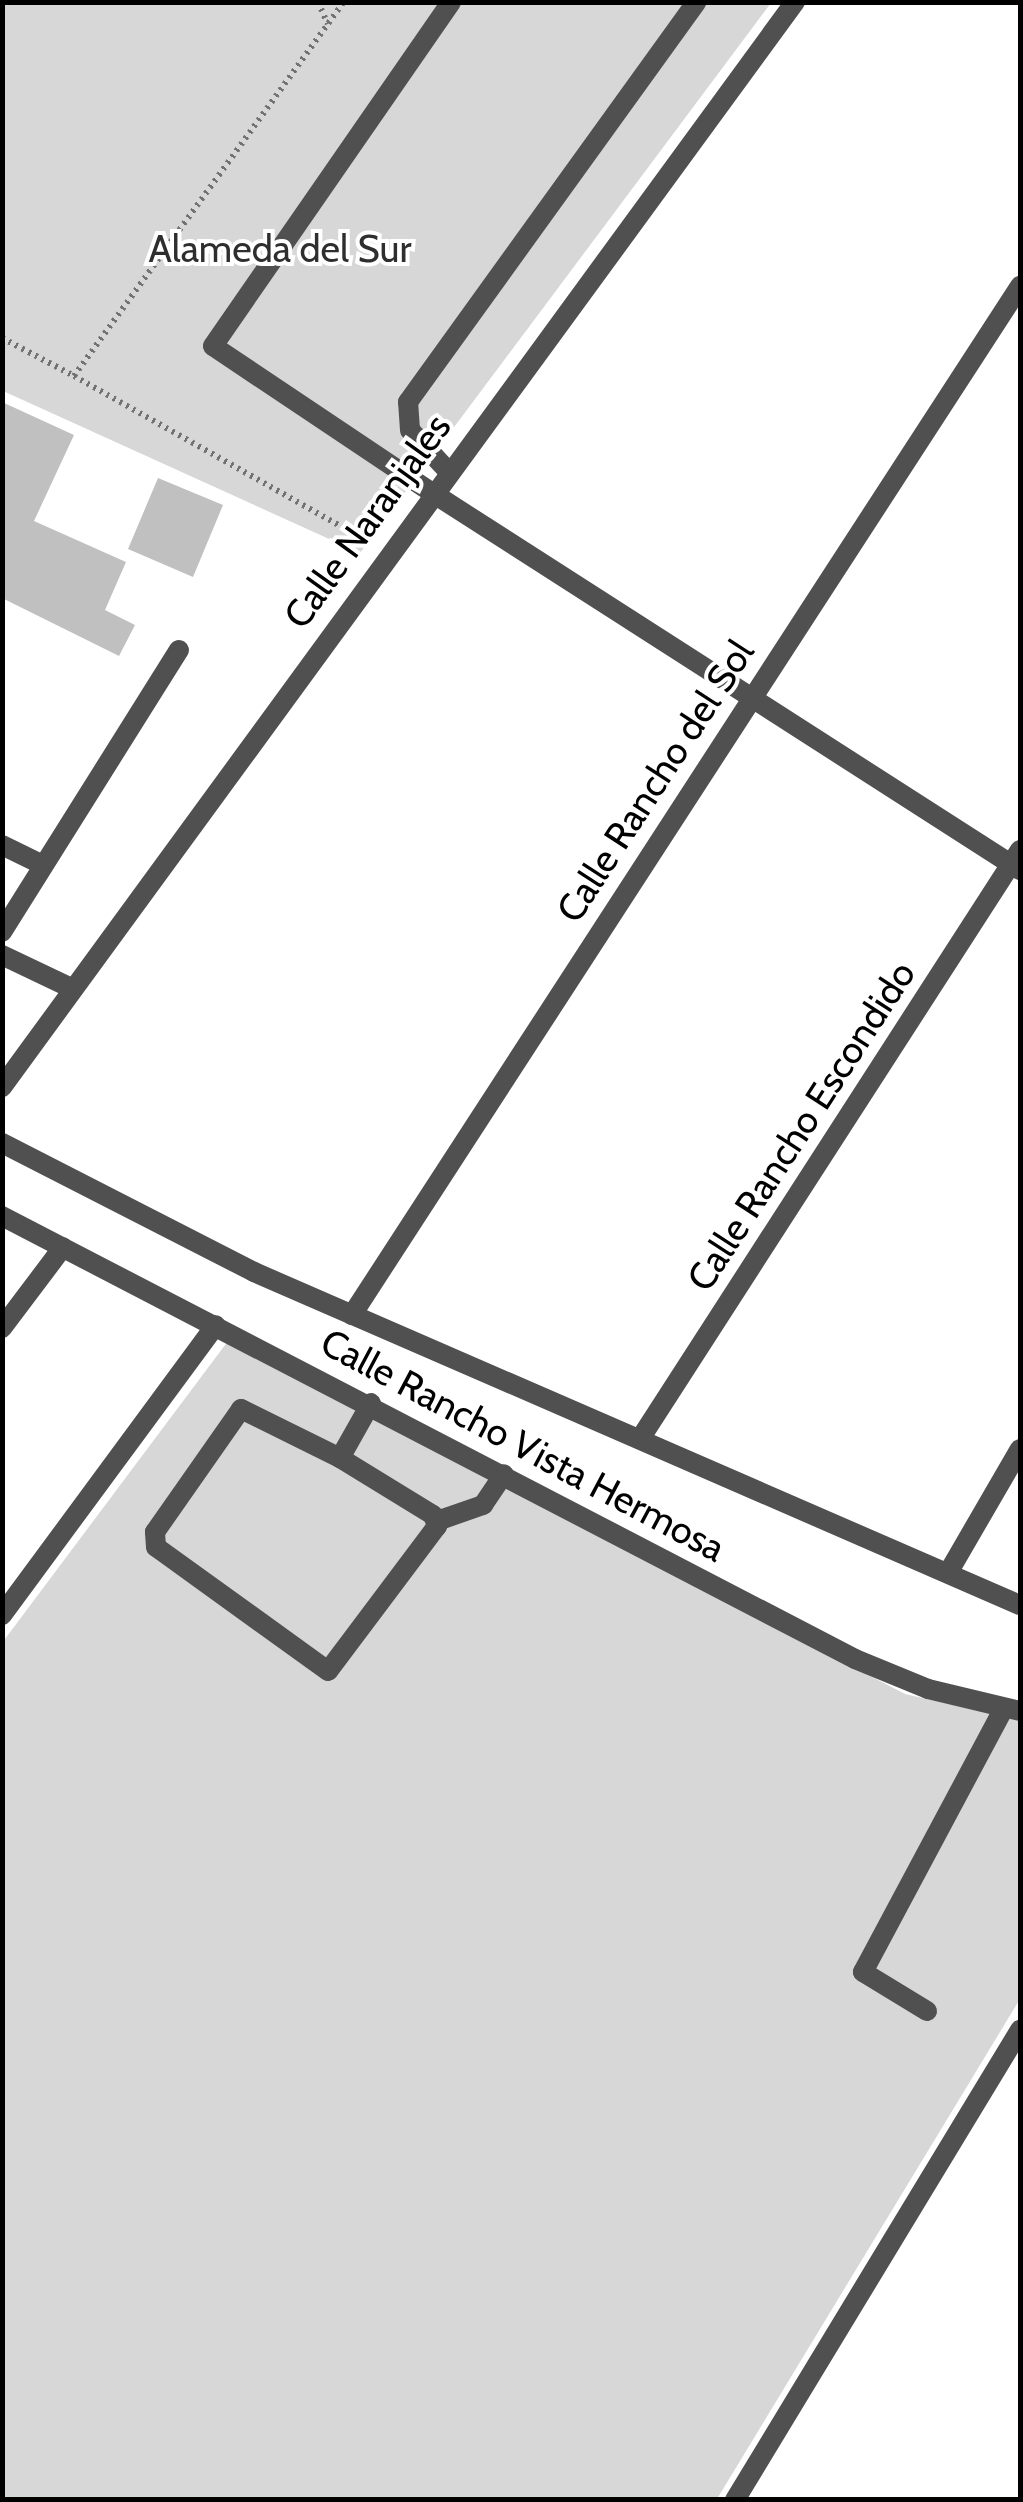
<!DOCTYPE html>
<style>
body{margin:0}
#map{position:relative;width:1023px;height:2502px;overflow:hidden;background:#fff;font-family:Cabin,sans-serif}
div>[style]{position:absolute}
.green>*{inset:0;background:#d7d7d7}
.building>*{inset:0;background:#c0c0c0}
.path>*{height:6px;margin-top:-3px;transform-origin:0;background:repeating-linear-gradient(90deg,#727272 0 2.5px,transparent 0 7.5px)}
.service>*{height:20px;margin:-10px;padding:0 10px;transform-origin:10px;border-radius:10px;background:#505050}
.minor>*{height:20px;margin:-10px;padding:0 10px;transform-origin:10px;border-radius:10px;background:#505050}
.tertiary>*{height:20px;margin:-10px;padding:0 10px;transform-origin:10px;border-radius:10px;background:#505050}
span{translate:-50% -50%;white-space:nowrap;text-align:center;line-height:1.15;-webkit-text-stroke:8px #fff;paint-order:stroke}
.park-label{font-size:38px;color:#2e2e2e}
.street-label{font-size:38px;color:#000}
.frame{position:absolute;inset:0;border:5px solid #000;pointer-events:none}
</style>
<div id="map">
<div class="green">
<i style="clip-path:polygon(2px 3px,771px 3px,360px 553px,3px 391px)"></i>
<i style="clip-path:polygon(228px 1341px,905px 1694px,1020px 1720px,1020px 1999px,717px 2499px,3px 2499px,2px 1643px)"></i>
</div>
<div class="building">
<i style="clip-path:polygon(2px 402px,74px 435px,34px 521px,126px 562px,105px 610px,135px 625px,119px 656px,2px 598px)"></i>
<i style="clip-path:polygon(158px 478px,223px 505px,193px 577px,128px 549px)"></i>
</div>
<div class="path">
<i style="left:318px;top:2px;width:24px;rotate:66deg"></i>
<i style="left:2px;top:338px;width:81px;rotate:27.8deg"></i>
<i style="left:74px;top:376px;width:461px;rotate:-54.2deg"></i>
<i style="left:74px;top:376px;width:338px;rotate:29.4deg"></i>
</div>
<div class="service">
<i style="left:447px;top:470px;width:54px;rotate:-132.8deg"></i>
<i style="left:410px;top:430px;width:28px;rotate:-94deg"></i>
<i style="left:408px;top:402px;width:493px;rotate:-54.2deg"></i>
<i style="left:431px;top:492px;width:262px;rotate:-146.2deg"></i>
<i style="left:213px;top:346px;width:418px;rotate:-55.3deg"></i>
<i style="left:2px;top:845px;width:46px;rotate:26deg"></i>
<i style="left:2px;top:932px;width:333px;rotate:-57.9deg"></i>
<i style="left:2px;top:955px;width:74px;rotate:25.5deg"></i>
<i style="left:340px;top:1458px;width:109px;rotate:31.5deg"></i>
<i style="left:433px;top:1515px;width:12px;rotate:70deg"></i>
<i style="left:437px;top:1526px;width:181px;rotate:126.9deg"></i>
<i style="left:328px;top:1671px;width:212px;rotate:-144.2deg"></i>
<i style="left:156px;top:1547px;width:15px;rotate:-94deg"></i>
<i style="left:155px;top:1532px;width:150px;rotate:-55deg"></i>
<i style="left:241px;top:1409px;width:110px;rotate:26.3deg"></i>
<i style="left:340px;top:1458px;width:63px;rotate:-60.6deg"></i>
<i style="left:437px;top:1521px;width:49px;rotate:-19.2deg"></i>
<i style="left:483px;top:1505px;width:37px;rotate:-56deg"></i>
<i style="left:927px;top:2011px;width:75px;rotate:-148.6deg"></i>
<i style="left:863px;top:1972px;width:299px;rotate:-61.9deg"></i>
<i style="left:735px;top:2500px;width:550px;rotate:-58.77deg"></i>
</div>
<div class="minor">
<i style="left:431px;top:492px;width:700px;rotate:32.69deg"></i>
<i style="left:2px;top:1087px;width:1344px;rotate:-53.84deg"></i>
<i style="left:352px;top:1315px;width:1227px;rotate:-57.01deg"></i>
<i style="left:2px;top:1328px;width:101px;rotate:-53deg"></i>
<i style="left:640px;top:1439px;width:701px;rotate:-57.17deg"></i>
<i style="left:948px;top:1573px;width:143px;rotate:-59.9deg"></i>
<i style="left:2px;top:1615px;width:360px;rotate:-53.6deg"></i>
</div>
<div class="tertiary">
<i style="left:2px;top:1143px;width:283px;rotate:27.1deg"></i>
<i style="left:254px;top:1272px;width:835px;rotate:23.5deg"></i>
<i style="left:2px;top:1216px;width:961px;rotate:27.44deg"></i>
<i style="left:855px;top:1659px;width:79px;rotate:22.3deg"></i>
<i style="left:928px;top:1689px;width:95px;rotate:13.4deg"></i>
</div>
<div class="park-label">
<span style="left:280px;top:249px">Alameda del Sur</span>
</div>
<div class="street-label">
<span style="left:367px;top:521px;rotate:-54deg">Calle Naranjales</span>
<span style="left:655px;top:781px;rotate:-57deg">Calle Rancho del Sol</span>
<span style="left:801px;top:1126px;rotate:-57deg">Calle Rancho Escondido</span>
<span style="left:523px;top:1445px;rotate:28deg">Calle Rancho Vista Hermosa</span>
</div>
<div class="frame"></div>
</div>
